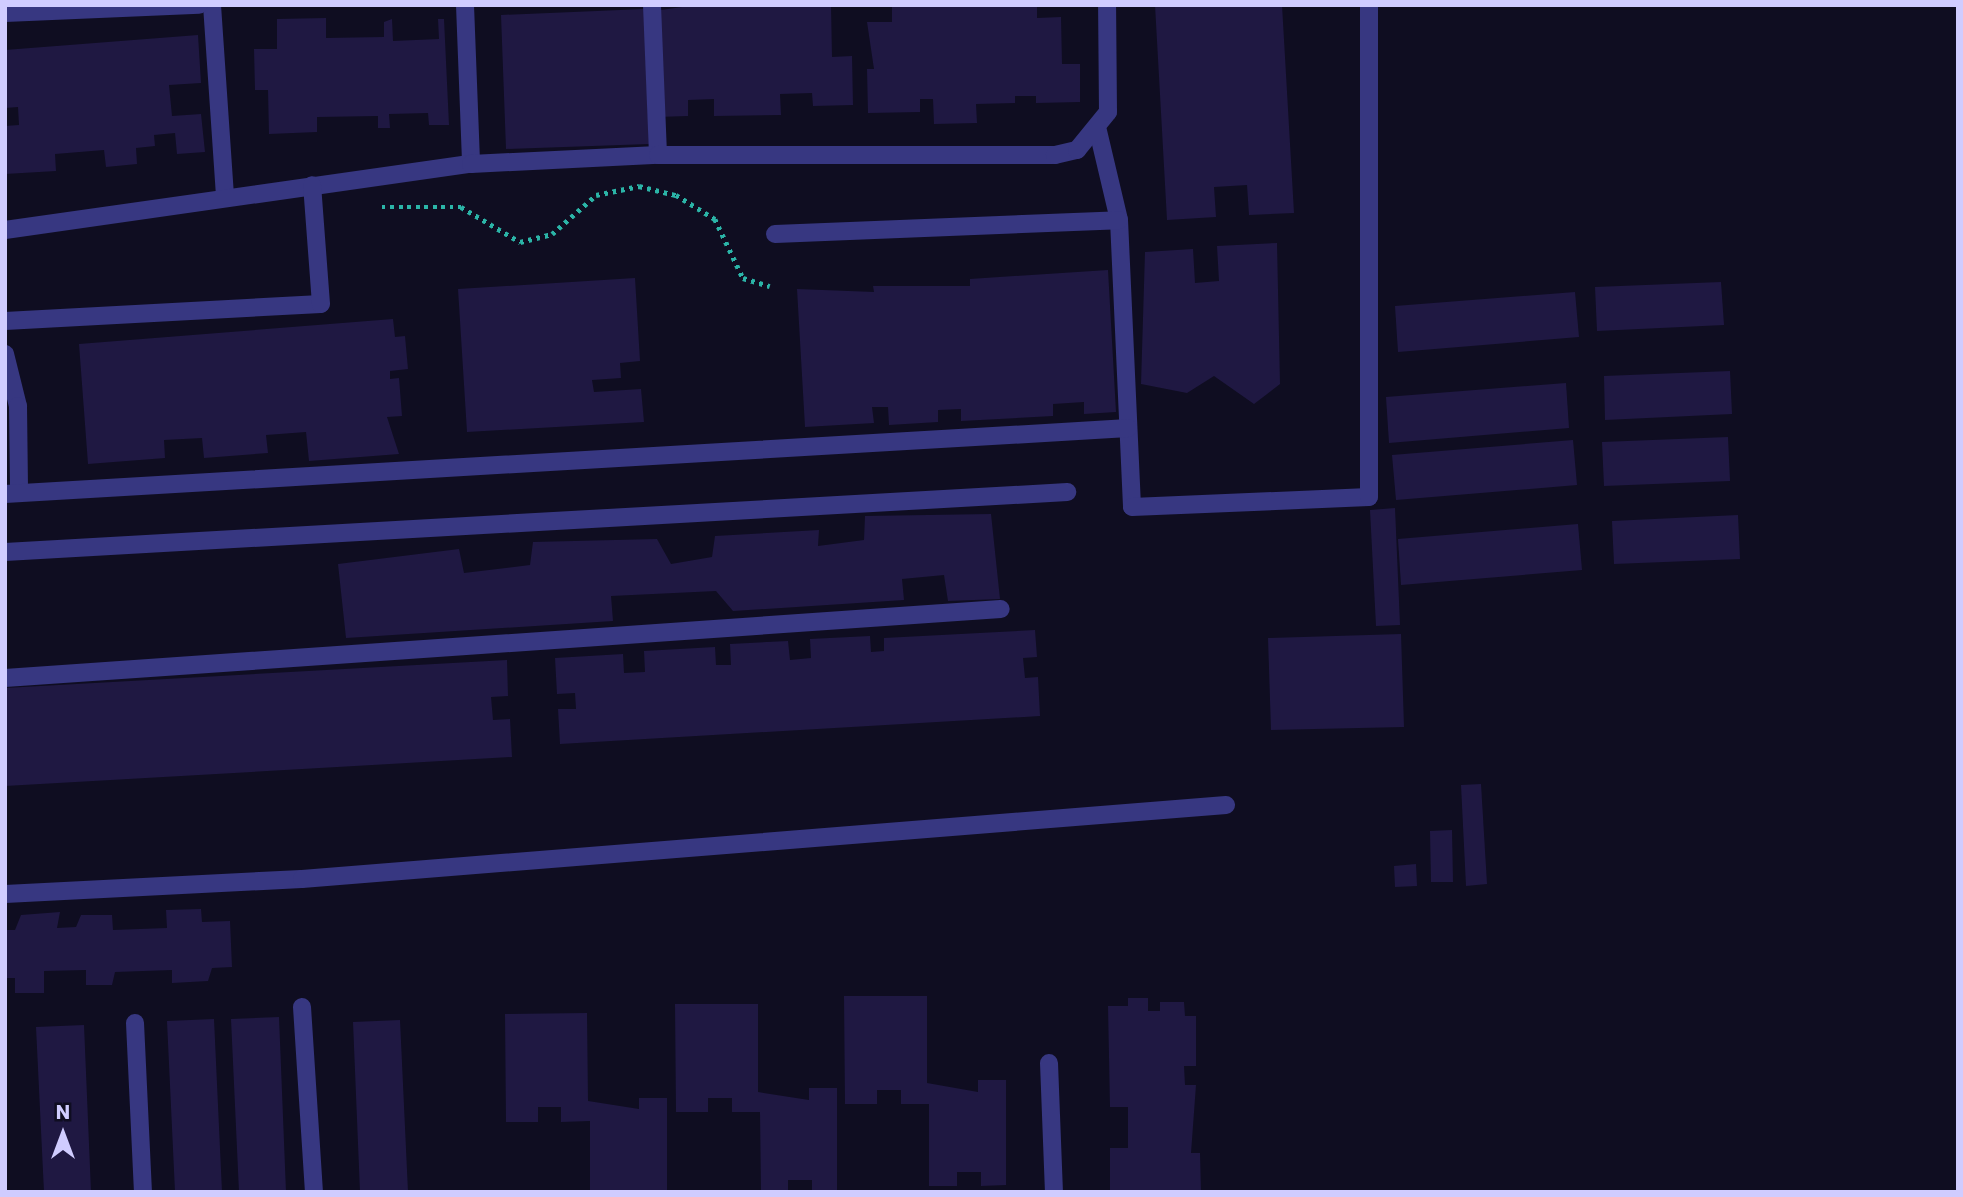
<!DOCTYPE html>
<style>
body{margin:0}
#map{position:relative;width:1963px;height:1197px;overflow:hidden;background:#0f0d21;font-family:Poppins,sans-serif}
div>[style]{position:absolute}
.building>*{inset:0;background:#1f1842}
.path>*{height:4.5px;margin-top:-2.25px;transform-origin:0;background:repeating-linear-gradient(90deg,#2bb4a7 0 3.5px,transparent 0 8.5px)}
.lane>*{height:18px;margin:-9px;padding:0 9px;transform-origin:9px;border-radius:9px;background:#373781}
.street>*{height:18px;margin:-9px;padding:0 9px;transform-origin:9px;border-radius:9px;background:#373781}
span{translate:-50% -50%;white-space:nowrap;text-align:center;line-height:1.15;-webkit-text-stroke:6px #0f0d21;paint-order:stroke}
.frame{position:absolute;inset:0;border:7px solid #d0ccff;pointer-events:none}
.north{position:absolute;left:28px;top:1099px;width:70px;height:70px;-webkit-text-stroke:5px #0f0d21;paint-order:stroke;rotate:0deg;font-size:19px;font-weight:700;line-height:28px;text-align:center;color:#d0ccff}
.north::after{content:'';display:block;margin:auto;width:24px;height:32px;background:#d0ccff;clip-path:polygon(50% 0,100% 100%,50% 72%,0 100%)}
</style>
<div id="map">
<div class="building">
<i style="clip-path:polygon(696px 5px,831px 5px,832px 57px,852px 56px,853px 105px,813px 106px,812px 93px,780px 94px,781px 115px,714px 116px,714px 99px,688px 100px,688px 116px,657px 117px,654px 11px)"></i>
<i style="clip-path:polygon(892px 5px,1037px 5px,1037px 18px,1061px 17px,1062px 64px,1080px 64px,1080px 102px,1036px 103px,1036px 96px,1015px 96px,1015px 103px,976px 104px,977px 123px,934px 124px,933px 99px,920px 99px,920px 112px,868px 113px,867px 69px,874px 69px,867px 22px,892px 22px)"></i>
<i style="clip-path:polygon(1155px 5px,1282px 5px,1294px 213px,1249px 215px,1247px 185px,1214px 187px,1216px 217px,1167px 220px)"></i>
<i style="clip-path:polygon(644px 9px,649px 144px,506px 149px,501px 15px)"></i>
<i style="clip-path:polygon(326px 18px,326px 38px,384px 37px,384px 22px,392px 19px,393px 41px,439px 39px,438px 19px,444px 19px,449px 125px,429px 125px,428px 113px,389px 114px,390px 128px,378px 128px,378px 116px,317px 117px,317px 132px,269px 134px,268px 90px,255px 90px,254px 49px,277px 49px,277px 19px)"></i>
<i style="clip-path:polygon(198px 35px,201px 83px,169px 85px,172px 116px,201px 114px,205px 152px,177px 154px,175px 133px,154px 135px,155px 146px,136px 148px,137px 164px,106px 167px,104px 150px,55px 154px,56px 171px,5px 174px,5px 126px,19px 125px,18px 107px,5px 108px,5px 50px)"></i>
<i style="clip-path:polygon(1277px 243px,1280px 384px,1254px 404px,1214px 376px,1187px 393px,1141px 384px,1145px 252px,1193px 249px,1195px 283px,1219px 281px,1217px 246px)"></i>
<i style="clip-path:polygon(1108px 270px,1116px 412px,1084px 414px,1084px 402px,1053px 404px,1053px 416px,961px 421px,961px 409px,938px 410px,938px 422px,889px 425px,888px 407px,872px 407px,874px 423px,805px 427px,797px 289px,874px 292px,873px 286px,970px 286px,970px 279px)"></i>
<i style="clip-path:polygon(635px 278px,640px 361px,620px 363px,621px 378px,592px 380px,594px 392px,641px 389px,644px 422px,467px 432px,458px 289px)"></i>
<i style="clip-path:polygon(1721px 282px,1724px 325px,1597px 331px,1595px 287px)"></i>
<i style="clip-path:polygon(1575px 292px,1579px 337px,1398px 352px,1395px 306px)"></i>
<i style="clip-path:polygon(393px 319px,395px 337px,405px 336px,408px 369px,390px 371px,390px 379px,399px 378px,402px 416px,387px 417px,399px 454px,309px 461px,306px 432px,266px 435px,268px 453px,204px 458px,202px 438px,164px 440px,165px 458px,88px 464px,79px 344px)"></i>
<i style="clip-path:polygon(1730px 371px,1732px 414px,1605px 420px,1604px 376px)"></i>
<i style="clip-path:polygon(1566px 383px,1569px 428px,1389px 443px,1386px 397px)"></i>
<i style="clip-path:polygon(1728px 437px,1730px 481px,1604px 486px,1602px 442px)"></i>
<i style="clip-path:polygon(1573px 440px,1577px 485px,1396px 500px,1392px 455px)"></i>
<i style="clip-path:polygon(1395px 508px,1400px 625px,1376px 626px,1370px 510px)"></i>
<i style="clip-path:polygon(991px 514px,1000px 599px,948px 601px,944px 575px,902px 579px,904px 600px,733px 611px,716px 591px,611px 596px,613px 621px,346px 638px,338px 564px,459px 549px,464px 573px,530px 565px,533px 542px,657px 539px,671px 564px,712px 557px,715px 536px,819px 530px,818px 546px,864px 540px,865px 516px)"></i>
<i style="clip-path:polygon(1738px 515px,1740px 559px,1614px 564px,1612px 521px)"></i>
<i style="clip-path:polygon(1578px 524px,1582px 570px,1401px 585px,1398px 539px)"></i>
<i style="clip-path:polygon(1035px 630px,1037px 657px,1023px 658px,1025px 678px,1038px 677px,1040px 716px,560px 744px,558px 709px,576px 709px,575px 693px,557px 694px,555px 658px,623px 654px,624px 673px,645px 672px,644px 651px,715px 647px,716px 665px,731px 665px,730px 644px,788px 641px,790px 660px,811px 658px,810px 639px,870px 636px,871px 652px,884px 651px,884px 638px)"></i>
<i style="clip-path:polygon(1401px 634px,1404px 727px,1271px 730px,1268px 638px)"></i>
<i style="clip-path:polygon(507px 660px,508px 696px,491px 697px,493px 720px,510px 719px,512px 757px,5px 786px,5px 688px)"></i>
<i style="clip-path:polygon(1481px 784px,1487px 884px,1466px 886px,1461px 785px)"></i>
<i style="clip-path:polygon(1452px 830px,1453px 882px,1431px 882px,1430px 831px)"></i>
<i style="clip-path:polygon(1416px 864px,1417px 886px,1395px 887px,1394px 866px)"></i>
<i style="clip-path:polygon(201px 909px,202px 922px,230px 921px,232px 967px,212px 968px,208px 981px,172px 983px,172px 970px,115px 972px,112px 985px,86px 985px,86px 970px,44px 971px,44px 993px,15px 993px,15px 978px,5px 978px,5px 930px,15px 930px,21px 915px,60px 912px,57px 928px,76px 927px,81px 915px,112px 915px,113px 930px,167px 928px,166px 910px)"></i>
<i style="clip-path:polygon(844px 996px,927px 996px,927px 1083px,978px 1092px,978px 1080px,1006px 1080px,1006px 1185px,981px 1186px,981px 1172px,957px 1172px,957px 1186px,929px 1186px,929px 1104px,901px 1104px,901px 1090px,877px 1090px,877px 1104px,845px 1104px)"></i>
<i style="clip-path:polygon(1128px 998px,1148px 998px,1148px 1011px,1160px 1011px,1160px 1002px,1184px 1002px,1185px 1016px,1196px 1016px,1196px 1066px,1184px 1066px,1185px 1085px,1196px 1085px,1191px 1153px,1200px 1153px,1201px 1192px,1110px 1192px,1110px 1148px,1128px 1148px,1128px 1107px,1110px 1107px,1108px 1006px,1128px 1006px)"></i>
<i style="clip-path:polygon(675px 1004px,758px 1004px,758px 1092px,809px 1100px,809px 1088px,837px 1088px,837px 1192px,812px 1192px,812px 1180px,788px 1180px,788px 1192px,761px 1192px,760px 1112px,732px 1112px,732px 1098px,708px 1098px,708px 1112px,676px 1112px)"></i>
<i style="clip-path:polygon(587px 1013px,588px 1101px,639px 1109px,639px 1098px,667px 1098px,667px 1192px,590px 1192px,590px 1121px,561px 1122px,561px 1107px,538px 1107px,538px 1122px,506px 1122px,505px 1014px)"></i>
<i style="clip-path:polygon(279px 1017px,286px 1192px,239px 1192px,231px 1019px)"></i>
<i style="clip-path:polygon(214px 1019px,222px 1192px,175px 1192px,167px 1021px)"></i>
<i style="clip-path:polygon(400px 1020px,408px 1192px,360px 1192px,353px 1022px)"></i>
<i style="clip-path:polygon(84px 1025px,91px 1192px,44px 1192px,36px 1027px)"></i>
</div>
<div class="path">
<i style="left:382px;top:207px;width:79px"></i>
<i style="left:461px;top:207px;width:69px;rotate:30.7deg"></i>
<i style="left:520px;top:242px;width:33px;rotate:-14deg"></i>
<i style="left:552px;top:234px;width:59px;rotate:-41.6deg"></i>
<i style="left:596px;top:195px;width:44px;rotate:-11.8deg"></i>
<i style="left:639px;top:186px;width:38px;rotate:14deg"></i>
<i style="left:676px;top:195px;width:46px;rotate:31.6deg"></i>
<i style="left:715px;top:219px;width:65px;rotate:64.6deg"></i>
<i style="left:743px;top:278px;width:28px;rotate:17deg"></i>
</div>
<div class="lane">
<i style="left:212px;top:5px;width:192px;rotate:86.1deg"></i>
<i style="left:465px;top:5px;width:159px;rotate:87.8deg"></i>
<i style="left:652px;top:5px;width:150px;rotate:87.7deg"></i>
<i style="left:5px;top:13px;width:194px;rotate:-2.4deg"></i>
<i style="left:1098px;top:131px;width:91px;rotate:76.7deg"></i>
<i style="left:1119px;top:220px;width:287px;rotate:87.4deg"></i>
<i style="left:1132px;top:507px;width:237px;rotate:-2.4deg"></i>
<i style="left:1369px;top:497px;width:492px;rotate:-90deg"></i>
<i style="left:5px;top:230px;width:471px;rotate:-8.1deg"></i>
<i style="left:471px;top:164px;width:187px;rotate:-2.8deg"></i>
<i style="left:658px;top:155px;width:397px"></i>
<i style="left:1055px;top:155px;width:23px;rotate:-13deg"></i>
<i style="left:1077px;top:150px;width:49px;rotate:-50.8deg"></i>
<i style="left:1108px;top:112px;width:107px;rotate:-90.5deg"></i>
<i style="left:775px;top:234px;width:344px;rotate:-2.3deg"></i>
<i style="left:5px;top:321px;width:316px;rotate:-3.1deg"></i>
<i style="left:321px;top:304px;width:119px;rotate:-94.3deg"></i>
<i style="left:5px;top:354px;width:54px;rotate:76deg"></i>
<i style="left:18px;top:406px;width:87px;rotate:89.3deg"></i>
<i style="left:5px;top:494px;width:1125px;rotate:-3.36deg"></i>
<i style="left:5px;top:894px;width:297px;rotate:-2.9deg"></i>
<i style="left:302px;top:879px;width:927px;rotate:-4.58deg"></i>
</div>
<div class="street">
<i style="left:5px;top:552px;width:1064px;rotate:-3.23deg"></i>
<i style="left:5px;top:678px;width:998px;rotate:-3.96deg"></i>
<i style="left:302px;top:1007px;width:185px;rotate:86.3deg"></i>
<i style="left:135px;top:1023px;width:169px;rotate:87.3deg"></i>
<i style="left:1049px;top:1063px;width:129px;rotate:87.8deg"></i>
</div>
<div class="frame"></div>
<div class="north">N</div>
</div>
